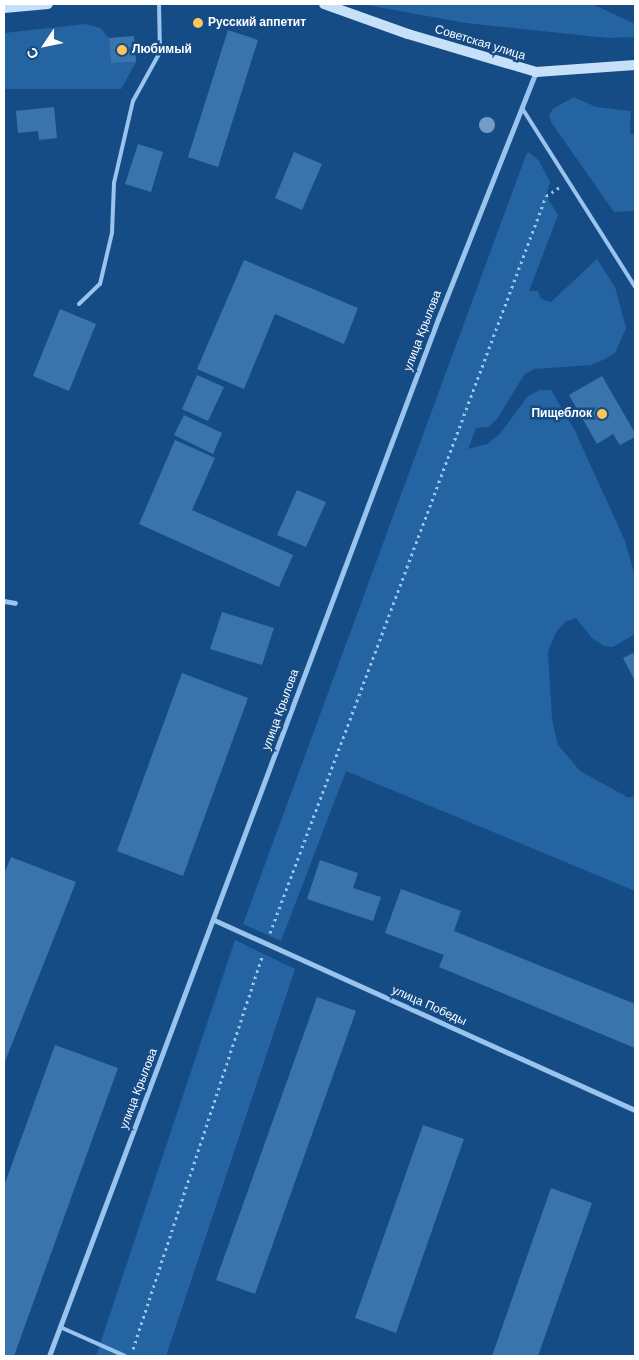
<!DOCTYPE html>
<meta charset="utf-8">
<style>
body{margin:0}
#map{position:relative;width:639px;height:1360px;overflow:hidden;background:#164c85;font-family:"DM Sans",sans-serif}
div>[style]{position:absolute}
.green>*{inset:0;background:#2464a3}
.building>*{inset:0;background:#3a74ad}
.path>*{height:3px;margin-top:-1.5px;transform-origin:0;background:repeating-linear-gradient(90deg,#9ac4ee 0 2.5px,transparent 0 6.5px)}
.lane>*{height:4px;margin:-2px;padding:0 2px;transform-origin:2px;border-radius:2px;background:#9ac4ee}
.street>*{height:5px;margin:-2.5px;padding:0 2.5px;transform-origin:2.5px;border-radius:2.5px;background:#9ac4ee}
.secondary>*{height:10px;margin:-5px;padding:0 5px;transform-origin:5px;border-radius:5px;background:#c7e0fa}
.trees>*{width:16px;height:16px;margin:-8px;border-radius:50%;background:#749cc5}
.dots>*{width:14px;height:14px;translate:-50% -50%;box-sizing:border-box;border:2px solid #164c85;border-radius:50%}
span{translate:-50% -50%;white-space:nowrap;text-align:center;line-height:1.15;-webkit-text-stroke:5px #164c85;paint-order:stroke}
.poi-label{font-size:12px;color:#fff;font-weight:700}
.left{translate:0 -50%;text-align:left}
.right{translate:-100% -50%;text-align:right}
.street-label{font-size:12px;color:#fff}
.frame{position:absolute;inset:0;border:5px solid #fff;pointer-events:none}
.north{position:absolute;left:20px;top:20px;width:50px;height:50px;-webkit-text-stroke:4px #164c85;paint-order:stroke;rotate:236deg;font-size:14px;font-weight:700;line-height:20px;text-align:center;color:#fff}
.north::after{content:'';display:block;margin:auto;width:18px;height:22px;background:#fff;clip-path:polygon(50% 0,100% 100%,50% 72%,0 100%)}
</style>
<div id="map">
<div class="green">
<i style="clip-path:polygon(361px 4px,592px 4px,635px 24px,635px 37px,608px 38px,466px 23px)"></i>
<i style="clip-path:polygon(86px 24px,100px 28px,109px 38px,111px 63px,136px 62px,121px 89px,4px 89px,4px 33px)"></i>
<i style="clip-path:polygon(574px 97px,596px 107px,631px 111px,630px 134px,635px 134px,635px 211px,614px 212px,551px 122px,549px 114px,554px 108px)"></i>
<i style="clip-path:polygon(529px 152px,539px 161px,550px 182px,546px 196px,558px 215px,529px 291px,538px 291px,541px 299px,551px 302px,597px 259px,615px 287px,626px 328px,615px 353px,605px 359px,591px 365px,534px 369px,524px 375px,497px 419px,488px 427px,476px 428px,468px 449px,487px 444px,499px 435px,528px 396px,540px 390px,551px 390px,575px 431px,625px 541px,635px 576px,635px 634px,613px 647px,604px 646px,592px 638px,576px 618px,565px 622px,556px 632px,548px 652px,552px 719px,558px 745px,580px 771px,629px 798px,635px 795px,635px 891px,346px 771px,281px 941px,243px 924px,526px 155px)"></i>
<i style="clip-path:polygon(235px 940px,295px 969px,166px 1356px,96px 1356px)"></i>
</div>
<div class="building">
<i style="clip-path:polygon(228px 30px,258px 40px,218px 167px,188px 157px)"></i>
<i style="clip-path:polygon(134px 36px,136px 62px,111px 63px,109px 38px)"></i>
<i style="clip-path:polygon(54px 107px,57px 138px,39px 140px,38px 131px,18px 133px,16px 111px)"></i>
<i style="clip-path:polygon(138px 144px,163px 152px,151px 192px,125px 184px)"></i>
<i style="clip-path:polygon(294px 152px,322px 164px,302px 210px,275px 198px)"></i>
<i style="clip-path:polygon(244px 260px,358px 308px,344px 344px,275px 314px,244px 389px,197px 369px)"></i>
<i style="clip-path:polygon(60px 309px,96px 324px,69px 391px,33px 376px)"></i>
<i style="clip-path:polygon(197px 375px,224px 387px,208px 421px,182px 409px)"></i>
<i style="clip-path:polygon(602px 376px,635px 433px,635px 437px,620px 445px,613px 434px,597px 444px,569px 395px)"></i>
<i style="clip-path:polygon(184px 415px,222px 433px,213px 454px,174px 435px)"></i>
<i style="clip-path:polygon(175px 440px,215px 458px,192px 510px,293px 555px,279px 587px,139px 524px)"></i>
<i style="clip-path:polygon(297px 490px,326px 502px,306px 547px,277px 535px)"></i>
<i style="clip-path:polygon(222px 612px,274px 628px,262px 665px,210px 649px)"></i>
<i style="clip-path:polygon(635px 652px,635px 681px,623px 658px)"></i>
<i style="clip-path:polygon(182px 673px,248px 698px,183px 876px,117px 851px)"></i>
<i style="clip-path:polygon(11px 857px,76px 882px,4px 1064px,4px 874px)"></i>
<i style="clip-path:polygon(320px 860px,358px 873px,353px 888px,381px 897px,373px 921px,307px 899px)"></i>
<i style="clip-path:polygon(401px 889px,461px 911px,454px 931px,635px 1004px,635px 1048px,439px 967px,444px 955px,385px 933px)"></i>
<i style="clip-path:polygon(317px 997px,356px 1011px,255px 1294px,216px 1280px)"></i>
<i style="clip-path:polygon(55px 1045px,118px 1068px,14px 1356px,4px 1356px,4px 1186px)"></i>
<i style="clip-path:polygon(423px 1125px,464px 1139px,396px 1333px,355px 1318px)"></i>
<i style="clip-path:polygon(551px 1188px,592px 1203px,538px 1356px,492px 1356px)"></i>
</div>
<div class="path">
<i style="left:270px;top:933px;width:787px;rotate:-69.47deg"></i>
<i style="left:546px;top:196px;width:17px;rotate:-33deg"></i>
<i style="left:133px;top:1349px;width:414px;rotate:-71.8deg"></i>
</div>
<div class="lane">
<i style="left:522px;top:108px;width:212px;rotate:57.7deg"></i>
<i style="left:79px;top:304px;width:29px;rotate:-44deg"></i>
<i style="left:100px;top:284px;width:52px;rotate:-76.8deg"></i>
<i style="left:112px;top:233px;width:50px;rotate:-87.7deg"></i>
<i style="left:114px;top:183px;width:84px;rotate:-77deg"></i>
<i style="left:133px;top:101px;width:56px;rotate:-61.1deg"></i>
<i style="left:160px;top:52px;width:48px;rotate:-91.2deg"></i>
<i style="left:60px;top:1327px;width:71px;rotate:24deg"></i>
</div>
<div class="street">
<i style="left:4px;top:601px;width:11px;rotate:10deg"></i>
<i style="left:214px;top:920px;width:462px;rotate:24.3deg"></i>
<i style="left:49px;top:1356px;width:1108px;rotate:-69.44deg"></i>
<i style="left:438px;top:319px;width:266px;rotate:-68.4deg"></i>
</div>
<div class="secondary">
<i style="left:324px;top:4px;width:89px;rotate:19.7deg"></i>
<i style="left:408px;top:34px;width:134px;rotate:16.5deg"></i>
<i style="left:536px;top:72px;width:99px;rotate:-4deg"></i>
<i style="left:4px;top:8px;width:44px;rotate:-5.2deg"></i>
</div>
<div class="trees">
<i style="left:487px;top:125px"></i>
</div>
<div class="dots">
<i style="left:198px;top:23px;background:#ffc557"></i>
<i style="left:122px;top:50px;background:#ffc557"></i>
<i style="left:602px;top:414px;background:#ffc557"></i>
</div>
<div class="poi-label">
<span class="left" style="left:208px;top:23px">Русский аппетит</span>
<span class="left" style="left:132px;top:50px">Любимый</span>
<span class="right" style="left:592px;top:414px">Пищеблок</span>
</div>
<div class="street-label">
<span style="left:480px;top:43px;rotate:17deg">Советская улица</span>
<span style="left:423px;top:331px;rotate:-69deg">улица Крылова</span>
<span style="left:281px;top:710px;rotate:-70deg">улица Крылова</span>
<span style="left:429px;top:1006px;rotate:24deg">улица Победы</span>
<span style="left:139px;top:1089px;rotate:-69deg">улица Крылова</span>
</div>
<div class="frame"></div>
<div class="north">С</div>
</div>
